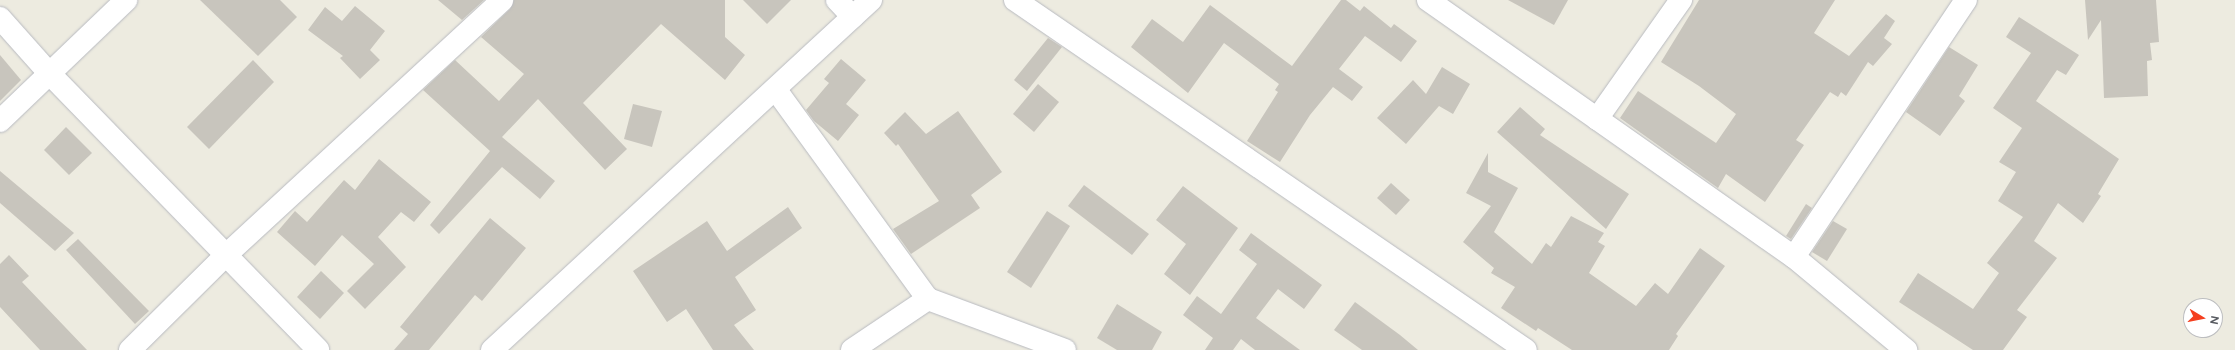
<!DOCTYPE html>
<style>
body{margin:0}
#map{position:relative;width:2235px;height:350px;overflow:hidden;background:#edebe0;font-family:Figtree,sans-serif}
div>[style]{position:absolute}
.building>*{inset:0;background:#c8c5bd}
.roads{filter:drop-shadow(0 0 1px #b8bac0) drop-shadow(0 0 1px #b8bac0)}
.minor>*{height:22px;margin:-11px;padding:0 11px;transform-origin:11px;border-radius:11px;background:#fff}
span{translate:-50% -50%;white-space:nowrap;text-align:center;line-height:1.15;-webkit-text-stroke:3px #fff;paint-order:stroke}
.north{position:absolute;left:2183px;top:298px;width:40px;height:40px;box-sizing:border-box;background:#fff;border:1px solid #bdbec0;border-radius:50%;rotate:100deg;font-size:11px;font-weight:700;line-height:16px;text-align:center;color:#595c62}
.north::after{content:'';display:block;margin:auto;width:14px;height:18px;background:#f43f1f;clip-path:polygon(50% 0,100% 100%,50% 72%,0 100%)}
</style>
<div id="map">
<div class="building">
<i style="clip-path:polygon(200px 0,280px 0,297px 17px,258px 56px)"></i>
<i style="clip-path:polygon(438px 0,484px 0,462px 20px)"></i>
<i style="clip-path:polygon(514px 0,725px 0,725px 37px,745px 55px,725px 80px,661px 24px,583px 103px,627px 149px,605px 170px,538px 99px,502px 137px,555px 181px,540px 199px,502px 167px,439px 234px,430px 225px,490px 151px,423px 90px,455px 60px,499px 101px,524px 74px,481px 37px,510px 9px)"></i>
<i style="clip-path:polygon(743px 0,791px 0,767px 24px)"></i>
<i style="clip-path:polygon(1341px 0,1346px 0,1360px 11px,1364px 6px,1391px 28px,1394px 24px,1417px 41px,1401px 62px,1365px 36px,1339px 69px,1363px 87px,1352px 101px,1333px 87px,1310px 115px,1280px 162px,1247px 141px,1278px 92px,1275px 90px,1279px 84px,1224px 43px,1188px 93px,1131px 47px,1152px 19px,1183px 42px,1210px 5px,1292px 66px)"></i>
<i style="clip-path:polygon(1508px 0,1568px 0,1554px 25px)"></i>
<i style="clip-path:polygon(1699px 0,1835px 0,1814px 33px,1849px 56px,1886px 14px,1895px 21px,1884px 38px,1892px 44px,1873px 66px,1868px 62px,1846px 96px,1841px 92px,1838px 97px,1830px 92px,1796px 140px,1804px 145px,1765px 202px,1726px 174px,1718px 188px,1620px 118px,1638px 91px,1716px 143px,1736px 114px,1699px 86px,1661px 62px)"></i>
<i style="clip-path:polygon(2085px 0,2156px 0,2159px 42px,2150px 43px,2152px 60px,2147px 61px,2148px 96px,2104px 98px,2101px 20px,2088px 40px)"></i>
<i style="clip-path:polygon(355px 6px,385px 31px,370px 50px,380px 60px,360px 79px,340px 58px,343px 56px,308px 30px,325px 7px,342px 21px)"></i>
<i style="clip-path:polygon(2019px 17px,2079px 55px,2066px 75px,2057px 70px,2036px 101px,2119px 159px,2098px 194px,2101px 196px,2083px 223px,2058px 203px,2034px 241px,2057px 258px,2017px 310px,2027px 317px,2003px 350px,1973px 350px,1899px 302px,1918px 273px,1973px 309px,1999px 273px,1987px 263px,2023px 217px,1998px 201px,2016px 172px,1999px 162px,2022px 128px,1993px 108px,2031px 53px,2006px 37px)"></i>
<i style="clip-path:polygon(1048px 38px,1062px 47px,1027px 91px,1014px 80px)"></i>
<i style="clip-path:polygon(1949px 47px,1978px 65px,1959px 96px,1965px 101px,1940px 136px,1906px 112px)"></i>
<i style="clip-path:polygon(0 55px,21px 80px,0 101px)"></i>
<i style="clip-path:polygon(841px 59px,866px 80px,846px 104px,859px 115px,838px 141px,814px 121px,806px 110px,829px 83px,824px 79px)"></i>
<i style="clip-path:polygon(253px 60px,274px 82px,209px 149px,187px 127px)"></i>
<i style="clip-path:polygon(1442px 67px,1470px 84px,1453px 114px,1439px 106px,1406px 144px,1377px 118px,1413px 80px,1426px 94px)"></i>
<i style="clip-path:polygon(1038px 84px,1059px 102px,1034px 132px,1013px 114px)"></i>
<i style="clip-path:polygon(633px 104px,662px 111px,652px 147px,624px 139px)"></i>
<i style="clip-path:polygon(1520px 107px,1545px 129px,1540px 135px,1629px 194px,1606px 229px,1497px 132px)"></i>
<i style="clip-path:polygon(958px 111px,1002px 172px,971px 195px,980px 208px,911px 254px,893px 229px,939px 201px,898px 144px,896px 146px,884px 133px,905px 112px,926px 134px)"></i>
<i style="clip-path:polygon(66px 127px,92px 153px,69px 175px,44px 150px)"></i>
<i style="clip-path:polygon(1488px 153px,1488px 172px,1518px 188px,1494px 232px,1532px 264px,1546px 243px,1551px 247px,1571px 216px,1604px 233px,1598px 242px,1605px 246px,1589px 273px,1636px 306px,1655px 283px,1668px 294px,1700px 248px,1725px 266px,1676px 334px,1678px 336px,1669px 350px,1572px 350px,1538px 328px,1536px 331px,1501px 308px,1515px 287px,1491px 273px,1494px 268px,1463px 242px,1491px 206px,1466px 193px)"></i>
<i style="clip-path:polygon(379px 159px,431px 202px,414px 222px,401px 212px,378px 237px,406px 267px,365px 309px,347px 291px,374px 264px,342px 235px,315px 266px,277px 232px,295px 211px,307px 222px,344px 180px,355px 190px)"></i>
<i style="clip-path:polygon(0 171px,74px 233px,55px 251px,0 203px)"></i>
<i style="clip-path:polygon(1391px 183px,1410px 200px,1396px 215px,1377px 198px)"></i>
<i style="clip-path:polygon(1084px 185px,1149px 234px,1132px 255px,1068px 206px)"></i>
<i style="clip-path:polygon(1183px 186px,1238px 228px,1190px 295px,1164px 274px,1186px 244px,1156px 220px)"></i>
<i style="clip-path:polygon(1806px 204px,1812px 208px,1791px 239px,1786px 236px)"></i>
<i style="clip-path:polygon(788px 207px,802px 228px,735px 277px,756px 310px,734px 325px,754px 350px,713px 350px,686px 309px,667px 322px,633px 271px,707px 221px,727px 251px)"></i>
<i style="clip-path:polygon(1047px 211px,1070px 226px,1031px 288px,1007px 272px)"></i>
<i style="clip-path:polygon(490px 218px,526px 248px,482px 301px,475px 295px,429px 350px,394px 350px,408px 334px,400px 327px)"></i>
<i style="clip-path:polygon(1833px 221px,1847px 229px,1827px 261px,1812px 252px)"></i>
<i style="clip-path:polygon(1251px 233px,1322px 285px,1304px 309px,1278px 289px,1256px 318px,1300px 350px,1255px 350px,1241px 339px,1233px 350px,1205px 350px,1213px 338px,1183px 315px,1197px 296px,1221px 314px,1257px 264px,1239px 250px)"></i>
<i style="clip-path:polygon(78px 239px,149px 311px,135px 324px,66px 250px)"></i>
<i style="clip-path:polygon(9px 255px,29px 276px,22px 282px,87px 350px,40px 350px,0 307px,0 264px)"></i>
<i style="clip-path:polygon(321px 271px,344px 293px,320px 319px,297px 297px)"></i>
<i style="clip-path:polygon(1355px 302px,1400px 335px,1418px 350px,1362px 350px,1334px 330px)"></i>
<i style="clip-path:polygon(1117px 304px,1162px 332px,1152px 350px,1117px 350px,1097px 338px)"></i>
</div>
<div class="roads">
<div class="minor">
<i style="left:837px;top:0;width:23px;rotate:47deg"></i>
<i style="left:1015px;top:0;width:619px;rotate:34.41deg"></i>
<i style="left:1428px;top:0;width:447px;rotate:35.1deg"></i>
<i style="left:1794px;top:257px;width:146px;rotate:39.7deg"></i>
<i style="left:0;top:18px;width:74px;rotate:48.3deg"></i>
<i style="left:49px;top:73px;width:386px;rotate:45.8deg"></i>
<i style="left:776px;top:90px;width:258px;rotate:54deg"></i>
<i style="left:1597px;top:119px;width:146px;rotate:-54.8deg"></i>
<i style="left:0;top:121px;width:175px;rotate:-43.8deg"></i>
<i style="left:1794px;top:257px;width:309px;rotate:-56.2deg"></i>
<i style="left:130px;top:350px;width:134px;rotate:-44.7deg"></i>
<i style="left:225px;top:256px;width:377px;rotate:-42.7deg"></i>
<i style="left:492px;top:350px;width:516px;rotate:-42.72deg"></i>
<i style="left:852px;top:350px;width:92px;rotate:-33.9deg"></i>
<i style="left:928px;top:299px;width:146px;rotate:20.4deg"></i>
</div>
</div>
<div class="north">N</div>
</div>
